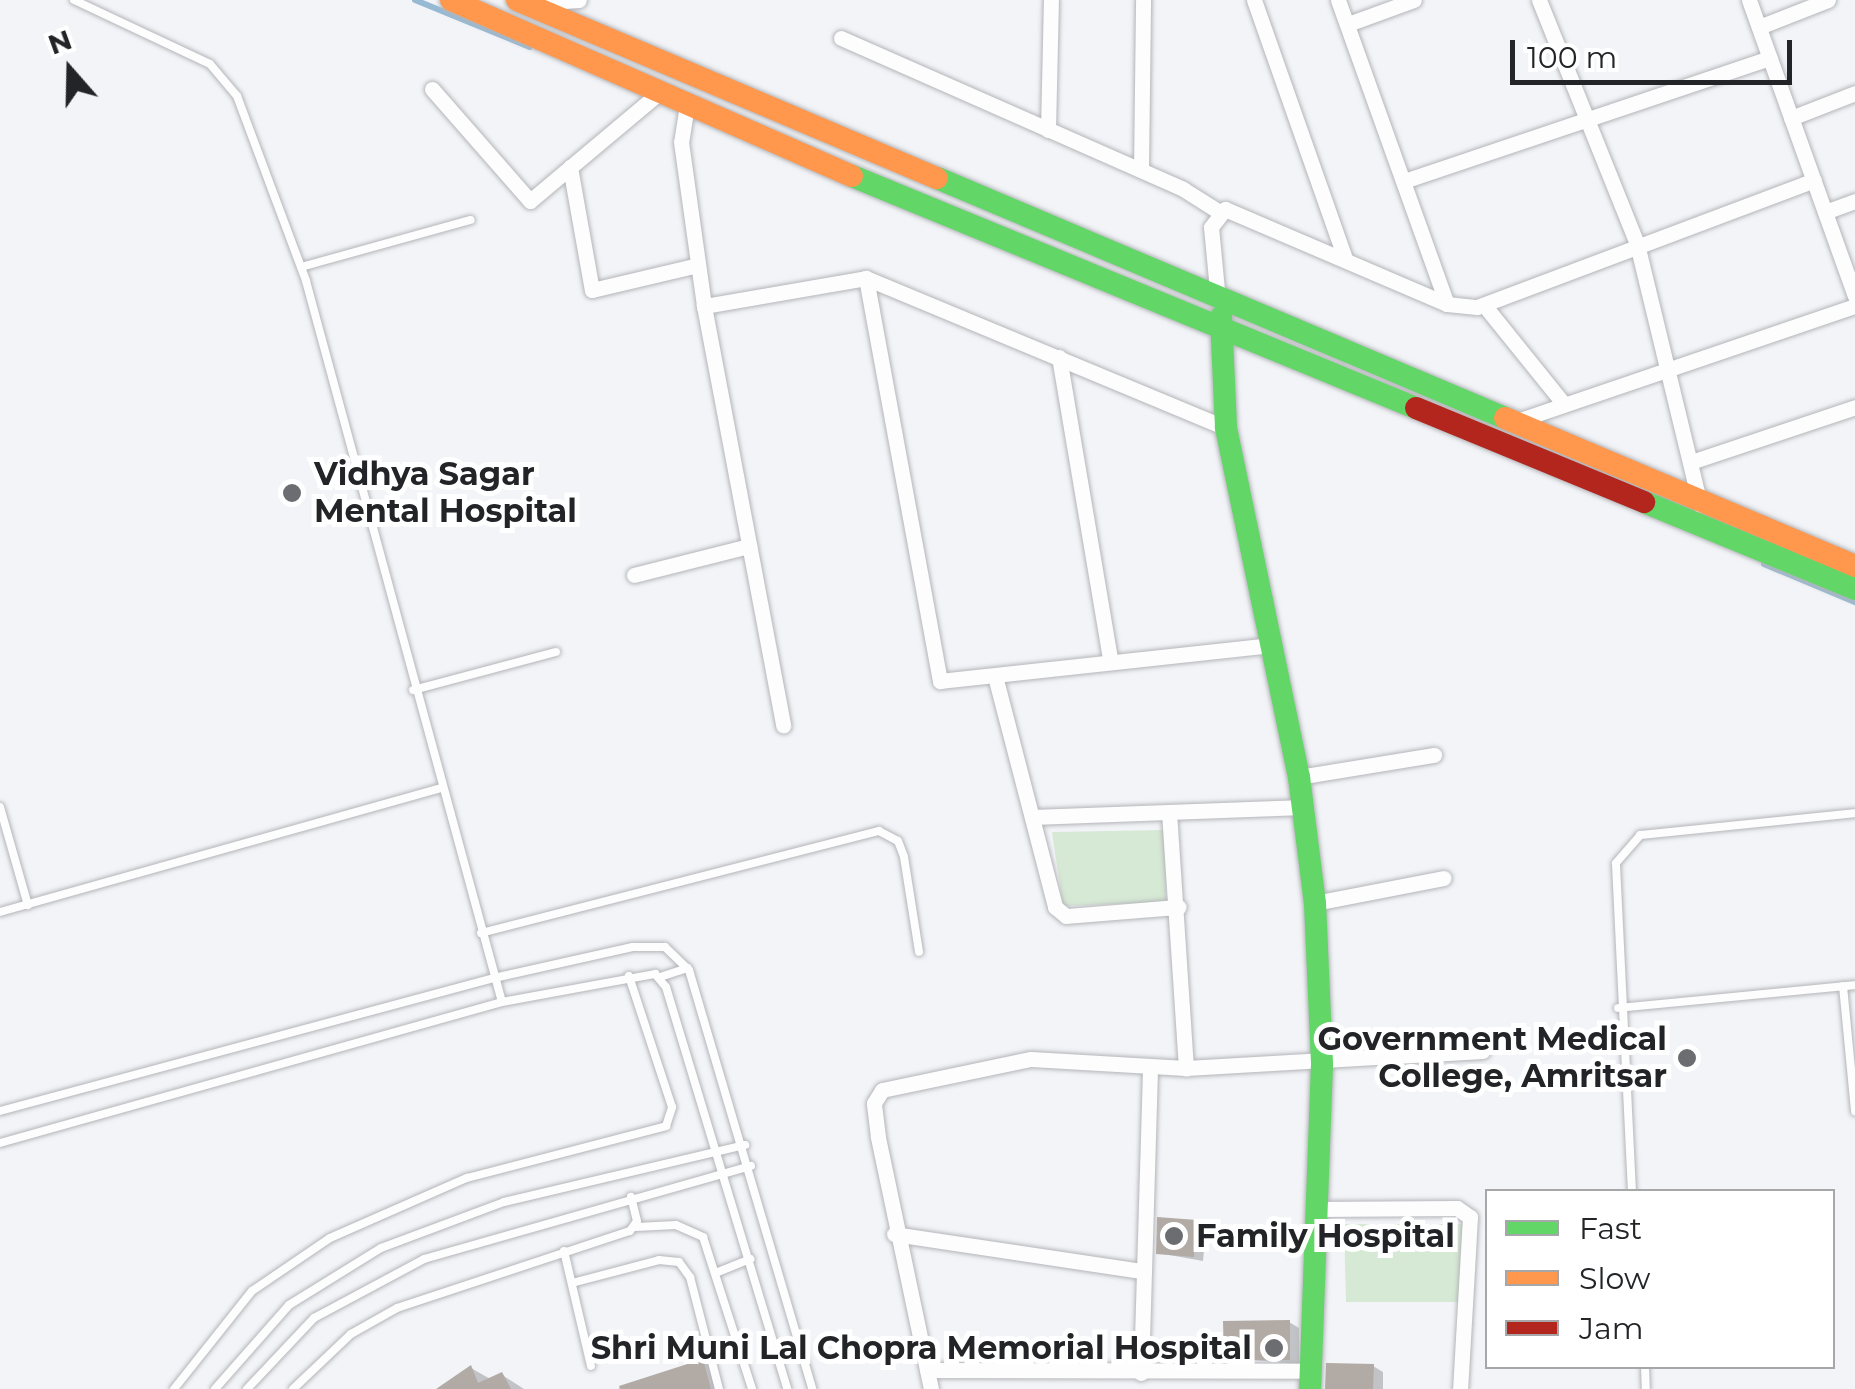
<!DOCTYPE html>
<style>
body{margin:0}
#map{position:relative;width:1855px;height:1389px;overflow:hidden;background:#f2f4f8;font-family:Montserrat,sans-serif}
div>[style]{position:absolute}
.green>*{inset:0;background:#d6e9d5}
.shadow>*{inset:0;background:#0003}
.stream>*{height:6px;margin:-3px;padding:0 3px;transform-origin:3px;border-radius:3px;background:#96bad4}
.building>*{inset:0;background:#b2aaa5}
.roads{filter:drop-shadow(0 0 2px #b4b5b8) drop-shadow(0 0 2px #b4b5b8)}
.lane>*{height:8px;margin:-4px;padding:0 4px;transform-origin:4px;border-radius:4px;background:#fdfdfe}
.street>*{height:15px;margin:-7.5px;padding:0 7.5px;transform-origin:7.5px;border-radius:7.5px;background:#fdfdfe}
.fast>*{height:22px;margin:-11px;padding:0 11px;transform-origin:11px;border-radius:11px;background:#63d668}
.slow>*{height:22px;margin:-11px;padding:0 11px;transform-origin:11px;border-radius:11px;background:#ff974d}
.jam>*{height:22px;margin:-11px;padding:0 11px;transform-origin:11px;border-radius:11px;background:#b3261e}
.dots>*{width:28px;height:28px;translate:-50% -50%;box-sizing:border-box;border:5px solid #fff;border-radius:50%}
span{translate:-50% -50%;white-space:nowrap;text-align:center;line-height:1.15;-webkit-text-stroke:10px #fff;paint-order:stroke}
.poi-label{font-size:32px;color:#232427;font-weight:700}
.left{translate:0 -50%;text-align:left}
.right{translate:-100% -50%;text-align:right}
.legend{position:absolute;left:1485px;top:1189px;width:350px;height:180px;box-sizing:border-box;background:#fff;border:2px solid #a7a7a9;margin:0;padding:12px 18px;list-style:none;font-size:30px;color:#232427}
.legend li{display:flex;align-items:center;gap:20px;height:50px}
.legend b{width:50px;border:2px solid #a7a7a9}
.north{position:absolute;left:20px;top:20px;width:100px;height:100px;-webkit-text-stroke:8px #fff;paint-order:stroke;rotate:340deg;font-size:28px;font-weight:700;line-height:40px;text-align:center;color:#232427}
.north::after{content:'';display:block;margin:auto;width:35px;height:45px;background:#232427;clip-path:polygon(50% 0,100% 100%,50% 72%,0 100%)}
.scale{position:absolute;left:1510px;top:40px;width:282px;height:45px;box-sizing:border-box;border:5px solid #232427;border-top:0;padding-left:12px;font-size:30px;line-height:35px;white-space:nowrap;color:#232427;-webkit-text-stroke:8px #fff;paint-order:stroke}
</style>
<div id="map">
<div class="green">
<i style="clip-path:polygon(1165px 830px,1166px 902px,1063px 906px,1052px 832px)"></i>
<i style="clip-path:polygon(1344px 1224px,1463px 1224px,1463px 1302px,1346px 1302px)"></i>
</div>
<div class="shadow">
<i style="clip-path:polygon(1196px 1223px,1206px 1228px,1203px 1261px,1158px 1253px)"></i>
<i style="clip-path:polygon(1289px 1322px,1299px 1328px,1299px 1364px,1226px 1358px)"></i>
<i style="clip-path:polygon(703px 1361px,717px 1369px,722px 1389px,618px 1389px)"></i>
<i style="clip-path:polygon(1373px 1366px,1383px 1372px,1383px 1389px,1325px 1389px)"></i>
<i style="clip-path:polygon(471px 1368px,492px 1380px,502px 1375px,524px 1389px,443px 1389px)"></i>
</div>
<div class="stream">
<i style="left:415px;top:0;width:124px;rotate:22.2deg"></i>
<i style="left:1764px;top:564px;width:99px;rotate:22.7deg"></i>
</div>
<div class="building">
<i style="clip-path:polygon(1157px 1217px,1197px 1220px,1194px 1257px,1156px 1254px)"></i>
<i style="clip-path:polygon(1290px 1320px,1290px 1360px,1224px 1360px,1223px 1321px)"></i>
<i style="clip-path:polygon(703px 1359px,711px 1389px,620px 1389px,619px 1386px)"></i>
<i style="clip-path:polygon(1326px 1363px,1374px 1364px,1373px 1389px,1325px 1389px)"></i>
<i style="clip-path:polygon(471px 1365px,478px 1383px,502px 1372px,511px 1389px,436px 1389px)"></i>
</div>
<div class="roads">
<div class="lane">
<i style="left:74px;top:0;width:150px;rotate:25.2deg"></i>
<i style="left:210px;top:64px;width:42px;rotate:49.8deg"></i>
<i style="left:237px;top:96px;width:197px;rotate:69.5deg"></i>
<i style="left:306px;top:281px;width:747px;rotate:74.79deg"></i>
<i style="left:301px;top:267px;width:176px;rotate:-15.5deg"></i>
<i style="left:413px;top:690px;width:148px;rotate:-14.9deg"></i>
<i style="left:0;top:807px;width:102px;rotate:74.1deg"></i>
<i style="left:0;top:912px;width:456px;rotate:-15.7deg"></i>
<i style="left:481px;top:933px;width:411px;rotate:-14.4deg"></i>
<i style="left:879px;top:831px;width:21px;rotate:28deg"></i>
<i style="left:898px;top:841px;width:17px;rotate:69deg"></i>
<i style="left:904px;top:857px;width:96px;rotate:81deg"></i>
<i style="left:660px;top:977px;width:29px;rotate:-18deg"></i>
<i style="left:1843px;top:986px;width:126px;rotate:84.5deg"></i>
<i style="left:1618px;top:1008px;width:238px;rotate:-5.5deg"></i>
<i style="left:0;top:1111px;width:512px;rotate:-15.07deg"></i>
<i style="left:494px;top:978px;width:142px;rotate:-12.6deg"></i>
<i style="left:633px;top:947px;width:32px"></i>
<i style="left:665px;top:947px;width:33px;rotate:44deg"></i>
<i style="left:689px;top:970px;width:437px;rotate:73.6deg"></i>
<i style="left:0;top:1143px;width:521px;rotate:-15.69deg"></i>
<i style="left:502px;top:1002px;width:156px;rotate:-10.4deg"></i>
<i style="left:655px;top:974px;width:17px;rotate:50deg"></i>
<i style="left:666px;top:987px;width:420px;rotate:73.2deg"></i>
<i style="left:1632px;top:1192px;width:329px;rotate:-92.8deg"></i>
<i style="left:1616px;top:863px;width:37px;rotate:-49deg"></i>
<i style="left:1640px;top:835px;width:216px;rotate:-5.8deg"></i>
<i style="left:636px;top:1227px;width:40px;rotate:-2.9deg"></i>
<i style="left:676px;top:1225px;width:30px;rotate:24deg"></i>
<i style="left:703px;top:1237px;width:160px;rotate:72.1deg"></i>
<i style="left:564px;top:1251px;width:118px;rotate:76.8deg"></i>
<i style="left:718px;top:1272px;width:35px;rotate:-22deg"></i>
<i style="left:572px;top:1283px;width:90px;rotate:-14.8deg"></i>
<i style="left:659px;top:1260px;width:20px;rotate:6deg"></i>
<i style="left:679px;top:1262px;width:19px;rotate:54deg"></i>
<i style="left:690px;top:1277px;width:116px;rotate:75.5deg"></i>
<i style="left:1645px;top:1366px;width:23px;rotate:88deg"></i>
<i style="left:174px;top:1389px;width:125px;rotate:-51.5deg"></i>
<i style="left:252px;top:1291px;width:94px;rotate:-34.2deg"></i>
<i style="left:330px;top:1238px;width:150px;rotate:-23.7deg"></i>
<i style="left:467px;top:1178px;width:206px;rotate:-14.6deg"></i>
<i style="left:666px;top:1126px;width:20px;rotate:-72deg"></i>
<i style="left:672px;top:1107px;width:138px;rotate:-108.2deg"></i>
<i style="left:215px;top:1389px;width:112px;rotate:-48.6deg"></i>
<i style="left:289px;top:1305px;width:108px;rotate:-31.8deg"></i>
<i style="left:381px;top:1248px;width:131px;rotate:-20.5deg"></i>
<i style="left:504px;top:1202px;width:248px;rotate:-13.3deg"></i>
<i style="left:247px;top:1389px;width:98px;rotate:-46.7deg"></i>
<i style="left:314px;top:1318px;width:125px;rotate:-28.2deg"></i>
<i style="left:424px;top:1259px;width:340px;rotate:-15.9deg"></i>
<i style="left:293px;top:1389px;width:80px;rotate:-43.5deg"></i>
<i style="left:351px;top:1334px;width:53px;rotate:-29.5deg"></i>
<i style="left:397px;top:1308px;width:245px;rotate:-18.3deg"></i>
<i style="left:630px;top:1231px;width:12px;rotate:-55deg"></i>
<i style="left:637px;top:1221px;width:25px;rotate:-104deg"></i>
</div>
<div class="street">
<i style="left:1254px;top:0;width:274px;rotate:70.6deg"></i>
<i style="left:1338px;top:0;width:323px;rotate:70.3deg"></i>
<i style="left:1539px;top:0;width:263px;rotate:68.1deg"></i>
<i style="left:1637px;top:244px;width:268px;rotate:76.4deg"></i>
<i style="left:1749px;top:0;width:314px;rotate:70.3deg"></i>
<i style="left:534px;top:3px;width:45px;rotate:-3.8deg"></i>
<i style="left:1348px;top:24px;width:70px;rotate:-20deg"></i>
<i style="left:1759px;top:27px;width:74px;rotate:-21.4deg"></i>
<i style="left:841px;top:38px;width:374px;rotate:23.8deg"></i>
<i style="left:1183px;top:189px;width:41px;rotate:32.2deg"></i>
<i style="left:432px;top:89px;width:149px;rotate:48.8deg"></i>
<i style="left:530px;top:201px;width:170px;rotate:-40deg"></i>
<i style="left:687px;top:105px;width:37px;rotate:99deg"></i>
<i style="left:681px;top:142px;width:166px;rotate:82deg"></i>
<i style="left:704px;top:306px;width:427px;rotate:79.3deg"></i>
<i style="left:1791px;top:118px;width:69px;rotate:-21.3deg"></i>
<i style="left:1048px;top:130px;width:130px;rotate:-88.7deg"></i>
<i style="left:570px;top:167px;width:125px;rotate:79.9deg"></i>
<i style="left:592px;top:290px;width:109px;rotate:-13.3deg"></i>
<i style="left:1141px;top:170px;width:170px;rotate:-89.3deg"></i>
<i style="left:1404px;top:181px;width:386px;rotate:-18.6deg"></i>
<i style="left:1825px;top:212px;width:32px;rotate:-20deg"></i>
<i style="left:866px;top:278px;width:410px;rotate:79.6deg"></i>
<i style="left:940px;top:681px;width:333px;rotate:-6.2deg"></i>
<i style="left:1218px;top:300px;width:73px;rotate:-95.5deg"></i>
<i style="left:1211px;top:227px;width:23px;rotate:-52deg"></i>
<i style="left:1225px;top:209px;width:241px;rotate:23.2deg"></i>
<i style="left:1447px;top:304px;width:30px;rotate:6deg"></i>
<i style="left:1477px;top:307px;width:360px;rotate:-20.6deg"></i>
<i style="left:1484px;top:305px;width:127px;rotate:51.1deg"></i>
<i style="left:704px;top:306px;width:164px;rotate:-9.8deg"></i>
<i style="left:866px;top:278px;width:390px;rotate:22.6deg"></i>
<i style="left:1059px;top:357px;width:306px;rotate:80.4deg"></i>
<i style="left:1511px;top:423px;width:363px;rotate:-18.8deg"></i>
<i style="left:1694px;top:461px;width:170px;rotate:-18.5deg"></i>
<i style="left:634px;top:575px;width:119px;rotate:-14.2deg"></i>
<i style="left:995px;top:676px;width:239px;rotate:75.4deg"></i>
<i style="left:1055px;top:907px;width:14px;rotate:39deg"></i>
<i style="left:1066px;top:916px;width:113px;rotate:-4.6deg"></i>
<i style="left:1299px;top:777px;width:137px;rotate:-9.3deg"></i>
<i style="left:1169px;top:812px;width:257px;rotate:86.2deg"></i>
<i style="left:1033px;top:817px;width:270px;rotate:-2.1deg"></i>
<i style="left:1315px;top:903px;width:131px;rotate:-11deg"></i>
<i style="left:1314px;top:1209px;width:143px;rotate:-0.4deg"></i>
<i style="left:1457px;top:1208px;width:16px;rotate:35deg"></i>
<i style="left:1470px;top:1217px;width:172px;rotate:93.3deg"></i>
<i style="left:894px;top:1234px;width:251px;rotate:8.5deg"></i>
<i style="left:927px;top:1370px;width:382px;rotate:0.1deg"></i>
<i style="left:1141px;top:1373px;width:305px;rotate:-88.3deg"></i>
<i style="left:931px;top:1389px;width:258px;rotate:-101.9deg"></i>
<i style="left:878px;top:1137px;width:34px;rotate:-97deg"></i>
<i style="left:874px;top:1103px;width:15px;rotate:-58deg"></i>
<i style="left:882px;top:1090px;width:152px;rotate:-11.8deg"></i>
<i style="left:1031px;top:1059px;width:155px;rotate:3.3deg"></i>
<i style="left:1186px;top:1068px;width:297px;rotate:-3.3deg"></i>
</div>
<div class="fast">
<i style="left:852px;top:176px;width:610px;rotate:22.36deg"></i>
<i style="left:937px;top:178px;width:617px;rotate:22.91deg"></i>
<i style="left:1221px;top:317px;width:111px;rotate:87.4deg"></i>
<i style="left:1226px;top:428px;width:357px;rotate:78.2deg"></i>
<i style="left:1299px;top:777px;width:127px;rotate:82.8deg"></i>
<i style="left:1315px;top:903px;width:161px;rotate:87.5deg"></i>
<i style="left:1322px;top:1064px;width:325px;rotate:92.1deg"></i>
<i style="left:1644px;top:502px;width:228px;rotate:22.4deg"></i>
</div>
<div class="slow">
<i style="left:451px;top:0;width:438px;rotate:23.7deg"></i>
<i style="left:517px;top:0;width:456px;rotate:23deg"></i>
<i style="left:1505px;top:418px;width:380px;rotate:22.9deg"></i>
</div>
<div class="jam">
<i style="left:1416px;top:408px;width:247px;rotate:22.4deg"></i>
</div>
</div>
<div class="dots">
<i style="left:292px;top:493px;background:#6b6d70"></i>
<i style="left:1687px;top:1058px;background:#6b6d70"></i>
<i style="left:1174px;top:1236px;background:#6b6d70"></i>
<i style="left:1274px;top:1348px;background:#6b6d70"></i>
</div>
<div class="poi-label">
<span class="left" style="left:314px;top:493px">Vidhya Sagar<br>Mental Hospital</span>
<span class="right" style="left:1667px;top:1058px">Government Medical<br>College, Amritsar</span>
<span class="left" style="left:1196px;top:1236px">Family Hospital</span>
<span class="right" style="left:1252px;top:1348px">Shri Muni Lal Chopra Memorial Hospital</span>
</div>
<ul class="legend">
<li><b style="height:12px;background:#63d668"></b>Fast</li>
<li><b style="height:12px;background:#ff974d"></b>Slow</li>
<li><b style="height:12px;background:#b3261e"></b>Jam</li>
</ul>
<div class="north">N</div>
<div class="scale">100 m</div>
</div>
